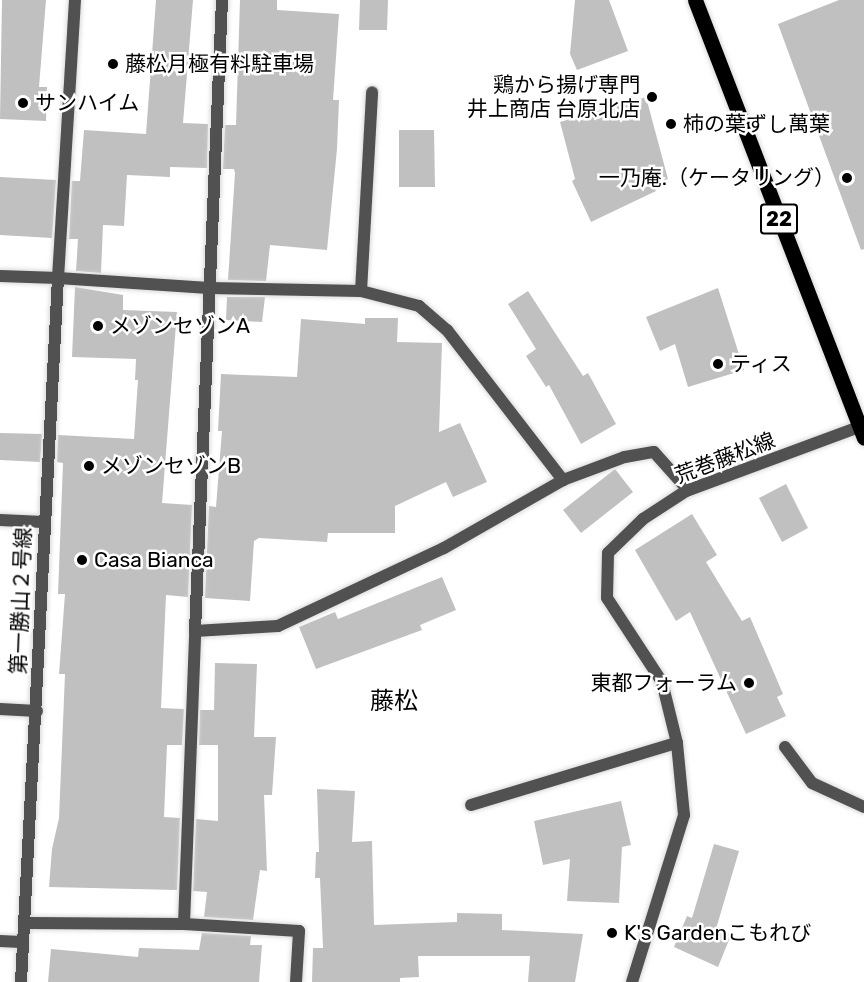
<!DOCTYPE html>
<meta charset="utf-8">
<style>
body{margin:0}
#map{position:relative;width:864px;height:982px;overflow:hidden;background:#fff;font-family:Rubik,"Noto Sans JP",sans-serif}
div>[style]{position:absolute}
.building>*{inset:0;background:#c0c0c0}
.roads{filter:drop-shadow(0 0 2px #dbdbdb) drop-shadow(0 0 2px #dbdbdb)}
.lane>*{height:12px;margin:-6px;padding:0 6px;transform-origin:6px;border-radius:6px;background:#515151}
.street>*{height:12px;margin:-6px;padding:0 6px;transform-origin:6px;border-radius:6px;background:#515151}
.primary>*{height:15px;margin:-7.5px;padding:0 7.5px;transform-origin:7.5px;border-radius:7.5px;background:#000}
.dots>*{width:16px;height:16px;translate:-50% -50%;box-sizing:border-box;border:3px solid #fff;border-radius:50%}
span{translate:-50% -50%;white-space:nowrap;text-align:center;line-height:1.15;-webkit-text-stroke:5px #fff;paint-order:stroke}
.shield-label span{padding:2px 4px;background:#fff;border:2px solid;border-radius:4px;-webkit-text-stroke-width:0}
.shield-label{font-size:20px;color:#000;font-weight:700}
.poi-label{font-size:21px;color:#000}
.left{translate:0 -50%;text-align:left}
.right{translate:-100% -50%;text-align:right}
.street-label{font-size:21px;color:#000}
.quarter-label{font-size:24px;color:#000}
</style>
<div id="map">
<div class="building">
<i style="clip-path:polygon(2px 0,46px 0,39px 87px,47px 87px,46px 121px,0 119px)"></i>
<i style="clip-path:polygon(156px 0,193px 0,183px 123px,208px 124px,207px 168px,170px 167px,170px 177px,127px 175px,124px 226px,103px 225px,101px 273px,76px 271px,78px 239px,69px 239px,72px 181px,80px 181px,84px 130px,146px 134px)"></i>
<i style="clip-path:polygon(240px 0,277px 0,277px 10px,339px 14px,333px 100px,339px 100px,337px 149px,327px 250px,270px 245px,266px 281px,228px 280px,235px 173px,234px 169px,223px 169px,225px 125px,236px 125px)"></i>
<i style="clip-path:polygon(360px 0,388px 0,387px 30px,359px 30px)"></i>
<i style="clip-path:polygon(575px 0,609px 0,628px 51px,577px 70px,570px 54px)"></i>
<i style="clip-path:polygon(839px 0,864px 0,864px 249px,861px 250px,778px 24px)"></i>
<i style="clip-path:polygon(646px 97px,668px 179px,653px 184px,656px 191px,591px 222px,572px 181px,575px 179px,560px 122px)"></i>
<i style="clip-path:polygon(399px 130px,434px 130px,435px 187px,399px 187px)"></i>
<i style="clip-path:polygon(0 177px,56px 180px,52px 238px,0 235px)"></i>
<i style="clip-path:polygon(75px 287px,123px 295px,123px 310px,177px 312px,162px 503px,192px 505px,188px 597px,166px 595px,161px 708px,184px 709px,182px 745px,167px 745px,164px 817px,180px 818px,177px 890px,49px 887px,52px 849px,59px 818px,65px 674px,59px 674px,65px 594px,58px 594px,63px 463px,57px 462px,58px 435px,134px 439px,138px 380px,135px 380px,136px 359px,72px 357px)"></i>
<i style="clip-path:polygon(718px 288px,744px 370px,688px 387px,675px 344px,660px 351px,646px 317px)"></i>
<i style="clip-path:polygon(528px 291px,583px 376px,588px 373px,616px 424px,581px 444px,549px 385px,546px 387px,526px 356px,536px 349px,508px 304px)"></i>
<i style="clip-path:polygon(227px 297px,265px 297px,262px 322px,226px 320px)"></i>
<i style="clip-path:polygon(365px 318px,398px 318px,397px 342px,442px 343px,439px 432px,460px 423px,487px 482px,453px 497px,446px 482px,395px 506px,395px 533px,328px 533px,327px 542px,259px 538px,254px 541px,250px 601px,205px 598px,209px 506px,216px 507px,222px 431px,218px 431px,221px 374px,297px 377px,301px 319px,365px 324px)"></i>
<i style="clip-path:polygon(0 433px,42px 434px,40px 462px,0 460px)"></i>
<i style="clip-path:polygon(615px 469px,633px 492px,581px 533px,563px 510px)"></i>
<i style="clip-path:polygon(786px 484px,808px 528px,782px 542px,759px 498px)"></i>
<i style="clip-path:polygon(692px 514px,717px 555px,706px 562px,742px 621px,750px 617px,783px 694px,777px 697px,786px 716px,746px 734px,690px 612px,676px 621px,635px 550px)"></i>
<i style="clip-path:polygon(442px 577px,456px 610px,420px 625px,422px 630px,316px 669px,299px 627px,335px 612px,338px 619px)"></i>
<i style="clip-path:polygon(215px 663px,257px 664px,254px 737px,276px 737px,272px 795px,264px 795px,267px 871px,260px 870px,253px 920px,204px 917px,207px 892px,193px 891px,196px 819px,218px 821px,218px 745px,199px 745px,200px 710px,214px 710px)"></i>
<i style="clip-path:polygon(317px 789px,355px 791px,352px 842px,372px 841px,374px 925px,457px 922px,457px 913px,502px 914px,502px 930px,583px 934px,575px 982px,528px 982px,530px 956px,418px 956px,419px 977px,400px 978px,400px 982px,312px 982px,313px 948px,323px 948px,320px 878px,315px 878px,316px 852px,319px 852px)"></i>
<i style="clip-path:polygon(621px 801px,631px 845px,622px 847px,619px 903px,567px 901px,570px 859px,543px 865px,534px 821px)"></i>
<i style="clip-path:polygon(714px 844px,739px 851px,716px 929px,731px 935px,718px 967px,674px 947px,687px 916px,692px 918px)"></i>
<i style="clip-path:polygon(202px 933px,251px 936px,250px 945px,262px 945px,259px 982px,48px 982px,51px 949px,138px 957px,139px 948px,199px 950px)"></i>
</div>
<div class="roads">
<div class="lane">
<i style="left:361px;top:291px;width:199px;rotate:-86.8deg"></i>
<i style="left:785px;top:747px;width:45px;rotate:53.1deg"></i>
<i style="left:812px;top:783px;width:57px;rotate:24.8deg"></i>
<i style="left:471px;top:805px;width:215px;rotate:-16.8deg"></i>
</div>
<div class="street">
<i style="left:75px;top:0;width:279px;rotate:93.5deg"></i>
<i style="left:58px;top:278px;width:151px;rotate:3.8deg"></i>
<i style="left:209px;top:288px;width:152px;rotate:1.1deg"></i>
<i style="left:361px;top:291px;width:60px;rotate:14.5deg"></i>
<i style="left:419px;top:306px;width:37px;rotate:41deg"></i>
<i style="left:447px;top:330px;width:190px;rotate:52.3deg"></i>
<i style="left:563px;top:480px;width:66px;rotate:-20.4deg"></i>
<i style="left:625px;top:457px;width:29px;rotate:-10deg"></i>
<i style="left:654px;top:452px;width:51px;rotate:48.2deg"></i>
<i style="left:0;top:276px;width:58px;rotate:2deg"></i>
<i style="left:58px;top:278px;width:705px;rotate:93.01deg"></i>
<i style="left:0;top:520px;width:43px;rotate:2.7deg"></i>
<i style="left:195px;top:631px;width:632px;rotate:-87.55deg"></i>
<i style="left:0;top:709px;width:37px;rotate:3deg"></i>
<i style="left:27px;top:923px;width:157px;rotate:0.4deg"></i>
<i style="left:0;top:941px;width:21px;rotate:3deg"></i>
<i style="left:296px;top:982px;width:51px;rotate:-86.6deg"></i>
<i style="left:299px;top:931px;width:115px;rotate:-176.5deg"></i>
<i style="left:184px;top:924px;width:293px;rotate:-87.8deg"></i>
<i style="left:195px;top:631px;width:83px;rotate:-3.4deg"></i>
<i style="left:278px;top:626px;width:183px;rotate:-25.2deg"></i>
<i style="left:444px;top:548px;width:137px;rotate:-29.7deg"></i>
<i style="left:632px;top:982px;width:175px;rotate:-72.7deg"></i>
<i style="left:684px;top:815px;width:72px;rotate:-95.6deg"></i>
<i style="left:677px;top:743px;width:63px;rotate:-103.8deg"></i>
<i style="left:662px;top:682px;width:100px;rotate:-123.2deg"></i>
<i style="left:607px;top:598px;width:45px;rotate:-88.7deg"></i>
<i style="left:608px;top:553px;width:49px;rotate:-44.2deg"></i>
<i style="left:643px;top:519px;width:51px;rotate:-33.1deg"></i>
<i style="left:686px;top:491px;width:184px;rotate:-20.3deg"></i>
</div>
<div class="primary">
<i style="left:695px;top:0;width:469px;rotate:68.9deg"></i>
</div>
</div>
<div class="dots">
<i style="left:113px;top:64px;background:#000"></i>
<i style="left:652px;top:97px;background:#000"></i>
<i style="left:23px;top:103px;background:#000"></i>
<i style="left:671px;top:124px;background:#000"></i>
<i style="left:847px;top:178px;background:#000"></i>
<i style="left:98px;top:326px;background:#000"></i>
<i style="left:718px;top:364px;background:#000"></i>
<i style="left:89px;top:466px;background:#000"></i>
<i style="left:82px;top:560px;background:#000"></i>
<i style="left:749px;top:683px;background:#000"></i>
<i style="left:612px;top:933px;background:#000"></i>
</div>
<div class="shield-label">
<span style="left:779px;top:219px">22</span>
</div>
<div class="poi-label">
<span class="left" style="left:125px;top:64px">藤松月極有料駐車場</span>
<span class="right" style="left:640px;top:97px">鶏から揚げ専門<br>井上商店 台原北店</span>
<span class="left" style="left:35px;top:103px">サンハイム</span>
<span class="left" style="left:683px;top:124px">柿の葉ずし萬葉</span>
<span class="right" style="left:835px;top:178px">一乃庵.（ケータリング）</span>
<span class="left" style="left:110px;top:326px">メゾンセゾンA</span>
<span class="left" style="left:730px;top:364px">ティス</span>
<span class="left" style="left:101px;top:466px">メゾンセゾンB</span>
<span class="left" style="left:94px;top:560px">Casa Bianca</span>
<span class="right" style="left:737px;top:683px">東都フォーラム</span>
<span class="left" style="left:624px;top:933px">K's Gardenこもれび</span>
</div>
<div class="street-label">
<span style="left:725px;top:458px;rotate:-21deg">荒巻藤松線</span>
<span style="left:21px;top:601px;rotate:-88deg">第一勝山２号線</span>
</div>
<div class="quarter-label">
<span style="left:394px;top:702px">藤松</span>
</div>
</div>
